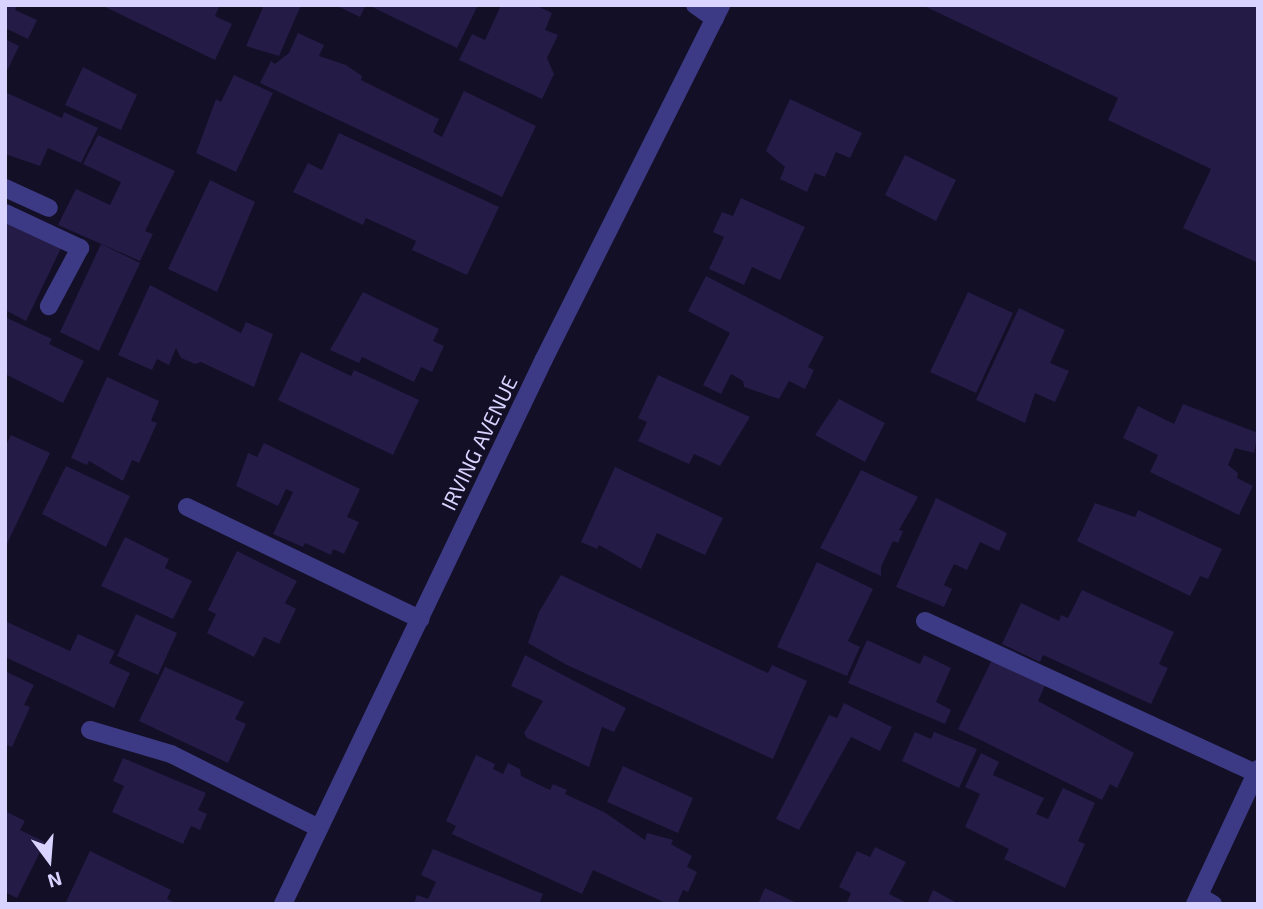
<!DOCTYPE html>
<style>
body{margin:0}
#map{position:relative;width:1263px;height:909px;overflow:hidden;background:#130f26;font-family:"Exo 2",sans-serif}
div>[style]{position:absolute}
.building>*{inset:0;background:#241b47}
.lane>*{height:18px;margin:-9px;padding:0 9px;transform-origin:9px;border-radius:9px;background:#3d3a85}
.street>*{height:18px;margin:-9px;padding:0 9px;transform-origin:9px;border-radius:9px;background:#3d3a85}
span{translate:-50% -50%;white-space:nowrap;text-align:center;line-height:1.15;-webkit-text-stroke:5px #130f26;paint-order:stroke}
.street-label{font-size:21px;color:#d9d4ff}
.frame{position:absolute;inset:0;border:7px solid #d9d4ff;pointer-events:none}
.north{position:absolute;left:14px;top:825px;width:70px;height:70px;-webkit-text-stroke:5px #130f26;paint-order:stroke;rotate:164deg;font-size:19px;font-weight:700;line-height:28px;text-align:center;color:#d9d4ff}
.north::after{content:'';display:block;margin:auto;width:24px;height:32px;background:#d9d4ff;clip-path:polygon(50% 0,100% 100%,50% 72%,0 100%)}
</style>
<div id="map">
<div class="building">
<i style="clip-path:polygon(5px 5px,17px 5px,15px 10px,37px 20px,28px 39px,5px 28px)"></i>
<i style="clip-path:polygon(101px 5px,220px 5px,215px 16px,232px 24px,215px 60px)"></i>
<i style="clip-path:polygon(264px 5px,301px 5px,279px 56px,246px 46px)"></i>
<i style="clip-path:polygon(335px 5px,366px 5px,360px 17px)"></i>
<i style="clip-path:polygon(368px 5px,478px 5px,457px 48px)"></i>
<i style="clip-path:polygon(501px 5px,535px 5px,552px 13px,545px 30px,558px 35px,547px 58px,554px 74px,542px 99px,459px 60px,472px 34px,485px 40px)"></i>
<i style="clip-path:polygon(922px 5px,1258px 5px,1258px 263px,1183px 228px,1211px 169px,1108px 120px,1118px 98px)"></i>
<i style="clip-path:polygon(298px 33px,324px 45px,319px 56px,346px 65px,362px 76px,361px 80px,439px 119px,433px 132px,442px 137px,464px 91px,536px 126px,502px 197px,260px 83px,271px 61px,275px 64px,289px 53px)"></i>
<i style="clip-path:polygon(5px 39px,19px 46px,8px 69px,5px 68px)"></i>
<i style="clip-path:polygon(83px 67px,137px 95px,121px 130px,65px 105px)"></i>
<i style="clip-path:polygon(234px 75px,273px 93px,236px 172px,196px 153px,216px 99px,221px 102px)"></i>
<i style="clip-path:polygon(5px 92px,62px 118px,64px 112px,98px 128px,81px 163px,48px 148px,40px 166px,5px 154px)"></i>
<i style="clip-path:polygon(790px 99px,862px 133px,850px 158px,836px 152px,825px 177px,815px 173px,807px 192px,780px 179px,785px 167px,766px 151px)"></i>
<i style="clip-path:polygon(339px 133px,499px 207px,467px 275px,412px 250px,416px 241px,366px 218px,363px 225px,293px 192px,308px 163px,322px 170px)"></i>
<i style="clip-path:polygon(98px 135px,175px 171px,145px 231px,153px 234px,140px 261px,58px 225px,76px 189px,110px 205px,121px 182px,83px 164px)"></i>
<i style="clip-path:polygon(905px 155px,956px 180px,936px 221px,885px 195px)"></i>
<i style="clip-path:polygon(210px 180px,255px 202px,217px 292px,168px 269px)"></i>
<i style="clip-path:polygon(741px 198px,805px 227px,780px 280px,752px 267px,744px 285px,709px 269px,724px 237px,713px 232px,722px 212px,733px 216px)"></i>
<i style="clip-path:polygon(5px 219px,62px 246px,26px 321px,5px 310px)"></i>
<i style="clip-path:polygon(101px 244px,140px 263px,99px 351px,60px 332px)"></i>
<i style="clip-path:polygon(706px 276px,824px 337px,808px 367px,814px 370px,805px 389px,789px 381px,779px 399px,744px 387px,743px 381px,731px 374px,721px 394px,703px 385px,730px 333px,688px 311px)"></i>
<i style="clip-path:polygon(150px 285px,241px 333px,246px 322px,273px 334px,254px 387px,201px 362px,195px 364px,181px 358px,176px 348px,169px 365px,157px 359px,152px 370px,118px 355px)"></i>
<i style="clip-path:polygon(363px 292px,439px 329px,433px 341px,444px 346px,432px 372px,421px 367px,414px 382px,362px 357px,359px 363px,330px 350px)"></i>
<i style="clip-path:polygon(968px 292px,1013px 313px,976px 393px,930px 372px)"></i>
<i style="clip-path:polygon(1019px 308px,1065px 330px,1050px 363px,1069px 371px,1055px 402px,1035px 393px,1025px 423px,976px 400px)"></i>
<i style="clip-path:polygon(5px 317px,52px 339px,49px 344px,84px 361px,63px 403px,5px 374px)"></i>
<i style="clip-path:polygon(301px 352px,351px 376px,354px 370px,419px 400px,393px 455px,278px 400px)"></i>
<i style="clip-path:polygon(658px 375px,750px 417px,720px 466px,694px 454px,689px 464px,638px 441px,647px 422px,638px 418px)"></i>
<i style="clip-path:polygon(107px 377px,159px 401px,151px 421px,157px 423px,139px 463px,132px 460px,123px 481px,89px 461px,87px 465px,71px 458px)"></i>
<i style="clip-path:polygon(839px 399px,885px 423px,865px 462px,815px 435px)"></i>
<i style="clip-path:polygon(1183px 404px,1258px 433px,1254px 453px,1235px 448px,1228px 465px,1238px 473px,1237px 478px,1253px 486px,1239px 515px,1150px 472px,1158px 455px,1123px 438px,1138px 406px,1174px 424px)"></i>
<i style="clip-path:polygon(11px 435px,50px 453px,5px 548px,5px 447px)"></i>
<i style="clip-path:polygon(264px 443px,360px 489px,347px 517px,359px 522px,344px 554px,333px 549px,331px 555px,305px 543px,303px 547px,273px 534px,293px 492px,286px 489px,278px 506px,236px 486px,248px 453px,257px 457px)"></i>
<i style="clip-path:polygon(66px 466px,130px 496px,106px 547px,42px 514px)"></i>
<i style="clip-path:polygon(615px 467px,723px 518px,705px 555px,657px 533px,641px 569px,599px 545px,597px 549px,581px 542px)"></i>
<i style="clip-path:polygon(861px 470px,918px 497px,899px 530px,903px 531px,898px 543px,893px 541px,881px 567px,881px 576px,820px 548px)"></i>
<i style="clip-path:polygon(936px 498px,1007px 533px,999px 551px,980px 542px,967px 570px,954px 564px,944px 585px,952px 589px,944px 607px,896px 587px)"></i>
<i style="clip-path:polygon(1095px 503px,1135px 517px,1138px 510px,1222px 549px,1208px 579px,1200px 576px,1190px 596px,1077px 541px)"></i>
<i style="clip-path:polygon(125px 537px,169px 559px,165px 568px,192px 581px,173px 619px,101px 586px)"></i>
<i style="clip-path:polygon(237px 551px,297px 581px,285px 603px,296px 609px,279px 644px,264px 637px,254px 657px,207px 633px,216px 614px,208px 610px)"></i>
<i style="clip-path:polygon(817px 562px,873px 589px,848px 641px,860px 647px,847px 676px,777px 647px)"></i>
<i style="clip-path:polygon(561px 575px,757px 668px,768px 673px,772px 665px,807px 681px,773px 759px,567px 665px,528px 643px,539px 612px)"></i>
<i style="clip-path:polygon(1082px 590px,1174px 632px,1159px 664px,1168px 668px,1151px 704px,1043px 655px,1040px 662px,1002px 644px,1021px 603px,1059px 621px,1061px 615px,1068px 618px)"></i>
<i style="clip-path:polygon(136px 614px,177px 633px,158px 675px,117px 656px)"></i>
<i style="clip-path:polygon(5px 621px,70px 651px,78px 634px,115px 651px,109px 663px,130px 673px,114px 708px,5px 657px)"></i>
<i style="clip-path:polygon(867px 640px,920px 664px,924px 655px,951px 668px,936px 702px,951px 710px,945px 724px,848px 683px)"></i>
<i style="clip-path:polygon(525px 655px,626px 708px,614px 732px,602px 727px,589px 767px,527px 738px,524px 733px,543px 701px,511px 686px)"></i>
<i style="clip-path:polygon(993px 658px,1046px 683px,1038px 701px,1134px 753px,1117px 788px,1110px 784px,1102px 800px,958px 729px)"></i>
<i style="clip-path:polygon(165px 667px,244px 702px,235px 719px,246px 724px,228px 763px,139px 721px)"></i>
<i style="clip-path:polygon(5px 671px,34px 685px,24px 705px,30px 707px,12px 747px,5px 744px)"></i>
<i style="clip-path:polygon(844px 703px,892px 727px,880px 751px,851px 737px,799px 830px,776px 819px,829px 715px,837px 718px)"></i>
<i style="clip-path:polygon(915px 732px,931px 739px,934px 732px,977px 749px,959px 788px,902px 761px)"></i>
<i style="clip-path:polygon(981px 753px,999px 762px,993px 775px,1044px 798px,1036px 814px,1048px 819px,1063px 788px,1095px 803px,1078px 841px,1085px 844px,1065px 888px,1004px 859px,1009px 849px,965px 827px,980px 794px,965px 787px)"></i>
<i style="clip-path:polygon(476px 755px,495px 764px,493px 769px,503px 774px,508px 763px,520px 769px,521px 776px,550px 790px,553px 784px,567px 790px,565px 794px,604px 812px,645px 840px,647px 833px,673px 840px,671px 844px,692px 856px,687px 867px,697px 872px,688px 892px,683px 890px,677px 904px,668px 904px,593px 870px,582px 894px,452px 834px,456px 826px,446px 821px)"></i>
<i style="clip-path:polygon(123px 758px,206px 793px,198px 810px,207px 814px,200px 830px,191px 826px,183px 844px,112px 812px,124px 786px,113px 781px)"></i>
<i style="clip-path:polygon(623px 766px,693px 798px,678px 833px,607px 802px)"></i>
<i style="clip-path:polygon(5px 811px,25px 821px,20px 830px,45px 842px,17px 898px,5px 892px)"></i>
<i style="clip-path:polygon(875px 847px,906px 862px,889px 894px,909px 904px,846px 904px,851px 893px,839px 887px,857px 851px,870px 857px)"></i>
<i style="clip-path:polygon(433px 849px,543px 894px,539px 904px,414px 904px,417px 895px,428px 899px,436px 882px,421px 875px)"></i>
<i style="clip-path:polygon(90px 851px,171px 890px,167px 899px,178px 904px,65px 904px)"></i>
<i style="clip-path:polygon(765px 888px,799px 904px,758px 904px)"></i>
<i style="clip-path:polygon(933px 890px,959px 904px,927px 904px)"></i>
</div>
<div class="lane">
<i style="left:695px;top:5px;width:24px;rotate:35deg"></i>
<i style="left:5px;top:188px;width:48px;rotate:24.4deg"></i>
<i style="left:5px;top:213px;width:83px;rotate:25deg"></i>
<i style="left:80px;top:248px;width:66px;rotate:118.1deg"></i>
<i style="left:187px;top:507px;width:259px;rotate:25.7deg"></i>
<i style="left:925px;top:621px;width:364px;rotate:24.7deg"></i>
<i style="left:90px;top:730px;width:84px;rotate:16.5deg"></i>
<i style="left:171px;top:754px;width:165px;rotate:26.6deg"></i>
<i style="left:1199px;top:896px;width:16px;rotate:30deg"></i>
</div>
<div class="street">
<i style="left:283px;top:904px;width:604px;rotate:-64.41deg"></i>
<i style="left:544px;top:359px;width:396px;rotate:-63.4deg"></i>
<i style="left:1195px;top:904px;width:149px;rotate:-65deg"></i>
</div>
<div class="street-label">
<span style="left:479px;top:443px;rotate:-64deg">IRVING AVENUE</span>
</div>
<div class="frame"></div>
<div class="north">N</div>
</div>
